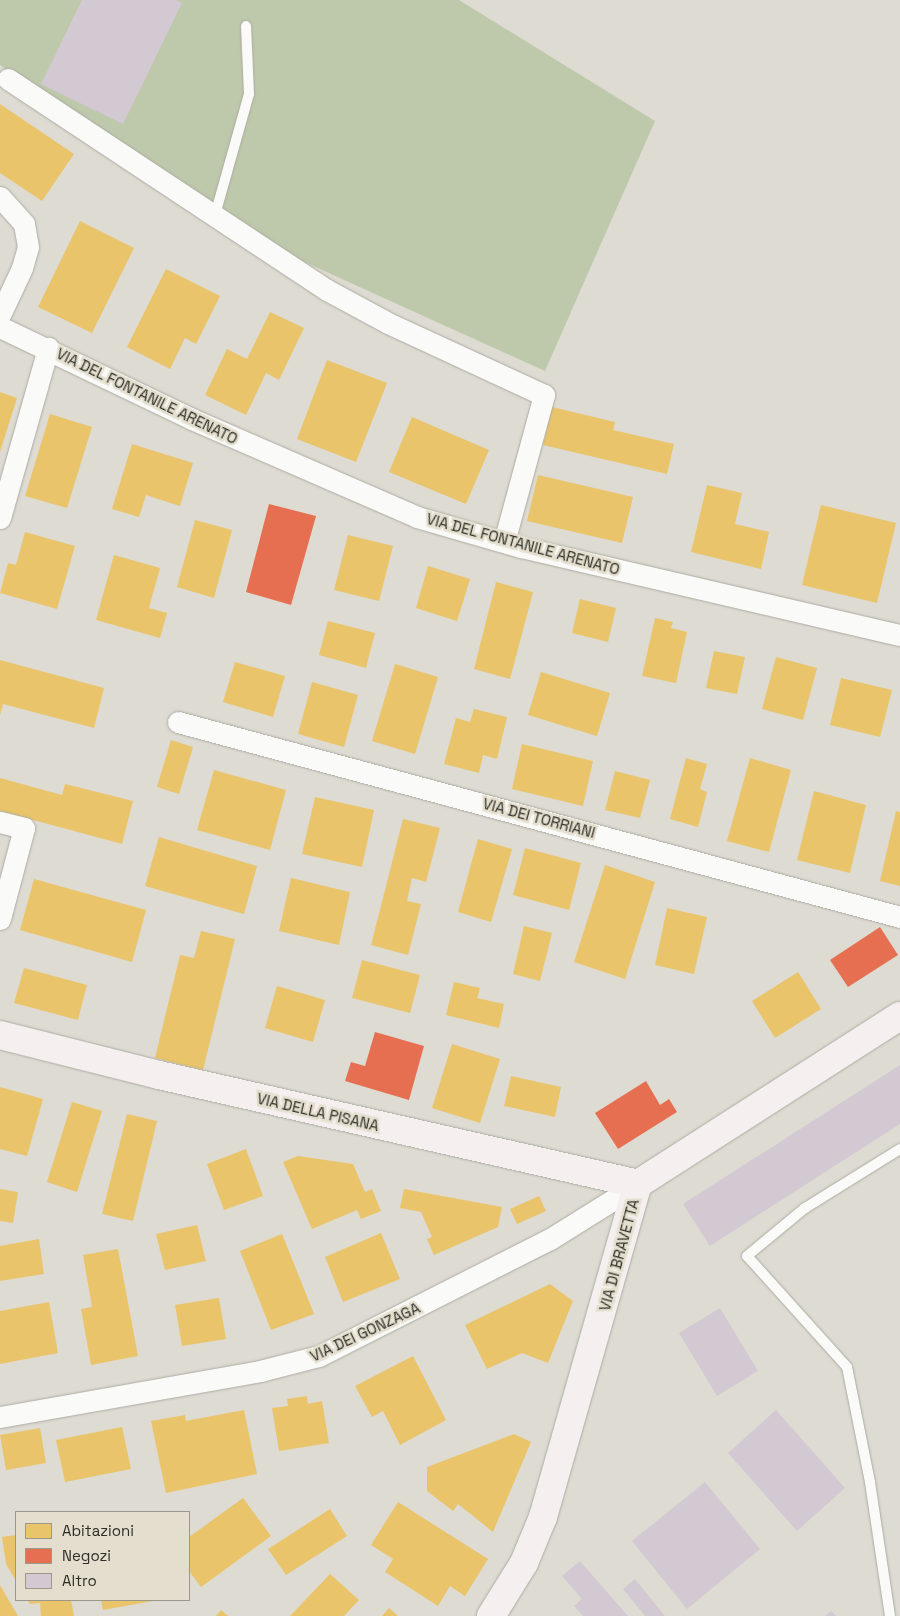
<!DOCTYPE html>
<style>
body{margin:0}
#map{position:relative;width:900px;height:1616px;overflow:hidden;background:#dedbd2;font-family:"Space Grotesk",sans-serif}
div>[style]{position:absolute}
.green>*{inset:0;background:#bec9ab}
.homes>*{inset:0;background:#e9c46a}
.shops>*{inset:0;background:#e76f51}
.building>*{inset:0;background:#d2c9d3}
.roads{filter:drop-shadow(0 0 1px #acaba3) drop-shadow(0 0 1px #acaba3)}
.service>*{height:10px;margin:-5px;padding:0 5px;transform-origin:5px;border-radius:5px;background:#fafaf8}
.minor>*{height:21px;margin:-10.5px;padding:0 10.5px;transform-origin:10.5px;border-radius:10.5px;background:#fafaf8}
.secondary>*{height:28px;margin:-14px;padding:0 14px;transform-origin:14px;border-radius:14px;background:#f5efef}
span{translate:-50% -50%;white-space:nowrap;text-align:center;line-height:1.15;-webkit-text-stroke:5px #e3decd;paint-order:stroke}
.street-label{font-size:15px;color:#2e2d26}
.legend{position:absolute;left:15px;top:1511px;width:175px;height:90px;box-sizing:border-box;background:#e3decd;border:1px solid #9b978a;margin:0;padding:6px 9px;list-style:none;font-size:15px;color:#2e2d26}
.legend li{display:flex;align-items:center;gap:10px;height:25px}
.legend b{width:25px;border:1px solid #9b978a}
</style>
<div id="map">
<div class="green">
<i style="clip-path:polygon(0 0,459px 0,655px 121px,545px 371px,256px 240px,185px 194px,0 65px)"></i>
</div>
<div class="homes">
<i style="clip-path:polygon(0 104px,74px 154px,42px 201px,0 173px)"></i>
<i style="clip-path:polygon(80px 221px,134px 248px,92px 333px,38px 307px)"></i>
<i style="clip-path:polygon(166px 269px,220px 296px,196px 344px,185px 338px,170px 369px,127px 347px)"></i>
<i style="clip-path:polygon(270px 312px,304px 328px,279px 380px,266px 373px,246px 415px,205px 395px,227px 349px,247px 359px)"></i>
<i style="clip-path:polygon(327px 360px,387px 383px,356px 462px,297px 439px)"></i>
<i style="clip-path:polygon(0 392px,17px 398px,0 452px)"></i>
<i style="clip-path:polygon(552px 407px,615px 422px,613px 430px,674px 444px,667px 474px,543px 445px)"></i>
<i style="clip-path:polygon(50px 414px,92px 427px,67px 508px,25px 496px)"></i>
<i style="clip-path:polygon(412px 417px,489px 450px,466px 504px,389px 472px)"></i>
<i style="clip-path:polygon(132px 444px,193px 463px,180px 506px,146px 495px,139px 517px,112px 509px)"></i>
<i style="clip-path:polygon(538px 475px,633px 497px,622px 543px,527px 521px)"></i>
<i style="clip-path:polygon(707px 485px,742px 493px,735px 524px,769px 532px,761px 569px,691px 552px)"></i>
<i style="clip-path:polygon(821px 505px,896px 523px,877px 603px,802px 585px)"></i>
<i style="clip-path:polygon(195px 520px,232px 530px,214px 598px,177px 587px)"></i>
<i style="clip-path:polygon(25px 532px,75px 546px,57px 609px,0 593px,8px 563px,16px 565px)"></i>
<i style="clip-path:polygon(348px 535px,393px 546px,379px 601px,334px 590px)"></i>
<i style="clip-path:polygon(114px 555px,160px 568px,149px 608px,167px 613px,160px 638px,96px 620px)"></i>
<i style="clip-path:polygon(428px 566px,470px 579px,457px 621px,416px 608px)"></i>
<i style="clip-path:polygon(496px 582px,533px 592px,510px 679px,474px 669px)"></i>
<i style="clip-path:polygon(580px 599px,616px 608px,608px 642px,572px 633px)"></i>
<i style="clip-path:polygon(655px 618px,673px 622px,671px 628px,687px 632px,676px 683px,642px 676px)"></i>
<i style="clip-path:polygon(328px 621px,375px 633px,366px 668px,319px 655px)"></i>
<i style="clip-path:polygon(714px 651px,745px 657px,737px 694px,706px 688px)"></i>
<i style="clip-path:polygon(776px 657px,817px 668px,803px 720px,762px 709px)"></i>
<i style="clip-path:polygon(0 660px,104px 688px,94px 728px,3px 704px,0 715px)"></i>
<i style="clip-path:polygon(235px 662px,285px 676px,273px 717px,223px 702px)"></i>
<i style="clip-path:polygon(395px 664px,438px 677px,415px 754px,372px 741px)"></i>
<i style="clip-path:polygon(541px 672px,610px 693px,597px 736px,528px 715px)"></i>
<i style="clip-path:polygon(841px 678px,892px 690px,880px 737px,830px 725px)"></i>
<i style="clip-path:polygon(312px 682px,358px 695px,344px 747px,298px 734px)"></i>
<i style="clip-path:polygon(474px 709px,507px 717px,497px 759px,483px 755px,479px 773px,444px 764px,456px 718px,470px 722px)"></i>
<i style="clip-path:polygon(171px 740px,193px 747px,179px 794px,157px 787px)"></i>
<i style="clip-path:polygon(522px 744px,593px 761px,583px 806px,512px 789px)"></i>
<i style="clip-path:polygon(686px 758px,707px 764px,700px 789px,707px 792px,698px 827px,670px 819px)"></i>
<i style="clip-path:polygon(750px 758px,791px 770px,769px 852px,727px 841px)"></i>
<i style="clip-path:polygon(214px 770px,286px 790px,270px 850px,197px 830px)"></i>
<i style="clip-path:polygon(615px 771px,650px 780px,640px 818px,605px 810px)"></i>
<i style="clip-path:polygon(0 778px,62px 795px,65px 784px,133px 801px,122px 844px,0 811px)"></i>
<i style="clip-path:polygon(814px 791px,866px 805px,850px 873px,797px 860px)"></i>
<i style="clip-path:polygon(315px 797px,374px 810px,362px 867px,302px 854px)"></i>
<i style="clip-path:polygon(896px 811px,900px 812px,900px 886px,880px 881px)"></i>
<i style="clip-path:polygon(403px 819px,440px 828px,426px 882px,412px 878px,407px 901px,421px 904px,408px 955px,371px 945px)"></i>
<i style="clip-path:polygon(159px 837px,257px 866px,244px 914px,145px 886px)"></i>
<i style="clip-path:polygon(478px 839px,512px 849px,491px 922px,458px 912px)"></i>
<i style="clip-path:polygon(525px 848px,581px 863px,569px 910px,513px 895px)"></i>
<i style="clip-path:polygon(605px 865px,655px 882px,625px 979px,574px 962px)"></i>
<i style="clip-path:polygon(291px 878px,350px 892px,339px 945px,279px 931px)"></i>
<i style="clip-path:polygon(34px 879px,146px 910px,132px 962px,20px 930px)"></i>
<i style="clip-path:polygon(667px 908px,707px 917px,694px 974px,655px 965px)"></i>
<i style="clip-path:polygon(524px 926px,552px 933px,540px 981px,513px 974px)"></i>
<i style="clip-path:polygon(201px 931px,235px 939px,203px 1070px,155px 1058px,180px 955px,194px 958px)"></i>
<i style="clip-path:polygon(362px 960px,420px 975px,410px 1013px,352px 998px)"></i>
<i style="clip-path:polygon(24px 968px,87px 985px,78px 1020px,14px 1003px)"></i>
<i style="clip-path:polygon(798px 972px,821px 1009px,775px 1038px,752px 1001px)"></i>
<i style="clip-path:polygon(454px 982px,480px 988px,477px 998px,504px 1004px,499px 1028px,446px 1015px)"></i>
<i style="clip-path:polygon(277px 986px,325px 1000px,313px 1042px,265px 1028px)"></i>
<i style="clip-path:polygon(452px 1044px,500px 1059px,480px 1123px,432px 1108px)"></i>
<i style="clip-path:polygon(511px 1076px,561px 1087px,555px 1117px,504px 1106px)"></i>
<i style="clip-path:polygon(0 1087px,43px 1099px,27px 1156px,0 1149px)"></i>
<i style="clip-path:polygon(72px 1102px,102px 1111px,77px 1192px,47px 1182px)"></i>
<i style="clip-path:polygon(127px 1114px,157px 1121px,133px 1221px,102px 1214px)"></i>
<i style="clip-path:polygon(246px 1149px,263px 1196px,224px 1210px,207px 1164px)"></i>
<i style="clip-path:polygon(298px 1156px,353px 1164px,365px 1192px,372px 1189px,381px 1211px,361px 1219px,357px 1210px,312px 1229px,283px 1162px)"></i>
<i style="clip-path:polygon(0 1189px,18px 1192px,13px 1223px,0 1221px)"></i>
<i style="clip-path:polygon(404px 1189px,502px 1207px,498px 1227px,434px 1255px,427px 1239px,432px 1237px,421px 1212px,400px 1208px)"></i>
<i style="clip-path:polygon(539px 1196px,546px 1211px,517px 1224px,510px 1209px)"></i>
<i style="clip-path:polygon(197px 1225px,206px 1261px,165px 1270px,156px 1234px)"></i>
<i style="clip-path:polygon(381px 1233px,400px 1279px,343px 1302px,325px 1257px)"></i>
<i style="clip-path:polygon(282px 1234px,314px 1314px,271px 1330px,240px 1251px)"></i>
<i style="clip-path:polygon(39px 1239px,44px 1274px,0 1281px,0 1246px)"></i>
<i style="clip-path:polygon(118px 1249px,138px 1356px,91px 1365px,81px 1309px,92px 1307px,83px 1255px)"></i>
<i style="clip-path:polygon(550px 1284px,573px 1301px,548px 1363px,522px 1353px,487px 1369px,465px 1325px)"></i>
<i style="clip-path:polygon(219px 1298px,226px 1339px,182px 1346px,175px 1305px)"></i>
<i style="clip-path:polygon(49px 1302px,58px 1353px,0 1364px,0 1311px)"></i>
<i style="clip-path:polygon(413px 1356px,446px 1420px,400px 1445px,383px 1411px,372px 1417px,355px 1386px)"></i>
<i style="clip-path:polygon(307px 1396px,308px 1404px,322px 1401px,329px 1443px,279px 1451px,272px 1408px,288px 1406px,287px 1399px)"></i>
<i style="clip-path:polygon(244px 1410px,257px 1474px,166px 1493px,151px 1421px,185px 1415px,186px 1421px)"></i>
<i style="clip-path:polygon(122px 1427px,131px 1469px,65px 1482px,56px 1440px)"></i>
<i style="clip-path:polygon(40px 1428px,46px 1463px,6px 1470px,0 1435px)"></i>
<i style="clip-path:polygon(514px 1434px,531px 1442px,493px 1532px,458px 1504px,453px 1511px,427px 1491px,427px 1467px)"></i>
<i style="clip-path:polygon(243px 1498px,271px 1536px,201px 1587px,189px 1571px,189px 1537px)"></i>
<i style="clip-path:polygon(398px 1502px,488px 1559px,465px 1596px,450px 1586px,438px 1606px,385px 1572px,393px 1559px,371px 1545px)"></i>
<i style="clip-path:polygon(330px 1509px,347px 1536px,286px 1575px,268px 1549px)"></i>
<i style="clip-path:polygon(16px 1535px,16px 1581px,6px 1564px,2px 1537px)"></i>
<i style="clip-path:polygon(330px 1574px,359px 1600px,344px 1616px,290px 1616px)"></i>
<i style="clip-path:polygon(0 1585px,18px 1616px,0 1616px)"></i>
<i style="clip-path:polygon(27px 1600px,71px 1600px,74px 1616px,41px 1616px,40px 1603px,30px 1604px)"></i>
<i style="clip-path:polygon(101px 1600px,153px 1600px,153px 1601px,103px 1610px)"></i>
<i style="clip-path:polygon(389px 1608px,398px 1616px,382px 1616px)"></i>
<i style="clip-path:polygon(221px 1610px,228px 1616px,216px 1616px)"></i>
</div>
<div class="shops">
<i style="clip-path:polygon(269px 504px,316px 516px,291px 605px,246px 592px)"></i>
<i style="clip-path:polygon(880px 927px,898px 955px,848px 987px,830px 960px)"></i>
<i style="clip-path:polygon(375px 1032px,424px 1046px,409px 1100px,345px 1081px,351px 1062px,365px 1066px)"></i>
<i style="clip-path:polygon(646px 1081px,660px 1105px,669px 1099px,677px 1112px,618px 1149px,595px 1113px)"></i>
</div>
<div class="building">
<i style="clip-path:polygon(82px 0,176px 0,182px 3px,123px 124px,41px 84px)"></i>
<i style="clip-path:polygon(900px 1065px,900px 1124px,710px 1246px,683px 1204px)"></i>
<i style="clip-path:polygon(720px 1308px,758px 1371px,717px 1396px,679px 1333px)"></i>
<i style="clip-path:polygon(776px 1410px,845px 1488px,797px 1531px,728px 1453px)"></i>
<i style="clip-path:polygon(705px 1482px,760px 1549px,687px 1609px,632px 1541px)"></i>
<i style="clip-path:polygon(580px 1561px,628px 1616px,583px 1616px,574px 1606px,582px 1599px,562px 1576px)"></i>
<i style="clip-path:polygon(635px 1579px,665px 1616px,645px 1616px,623px 1589px)"></i>
<i style="clip-path:polygon(831px 1611px,836px 1616px,825px 1616px)"></i>
</div>
<div class="roads">
<div class="service">
<i style="left:215px;top:215px;width:126px;rotate:-74.3deg"></i>
<i style="left:249px;top:94px;width:68px;rotate:-92.5deg"></i>
<i style="left:890px;top:1616px;width:135px;rotate:-98.5deg"></i>
<i style="left:870px;top:1482px;width:117px;rotate:-101.3deg"></i>
<i style="left:847px;top:1367px;width:149px;rotate:-132deg"></i>
<i style="left:747px;top:1256px;width:75px;rotate:-39.6deg"></i>
<i style="left:805px;top:1208px;width:112px;rotate:-31.8deg"></i>
</div>
<div class="minor">
<i style="left:8px;top:79px;width:382px;rotate:33.5deg"></i>
<i style="left:327px;top:290px;width:69px;rotate:28.4deg"></i>
<i style="left:388px;top:323px;width:172px;rotate:24.8deg"></i>
<i style="left:544px;top:395px;width:152px;rotate:105.2deg"></i>
<i style="left:0;top:197px;width:36px;rotate:48deg"></i>
<i style="left:24px;top:224px;width:23px;rotate:80deg"></i>
<i style="left:28px;top:247px;width:22px;rotate:106deg"></i>
<i style="left:22px;top:268px;width:52px;rotate:115.1deg"></i>
<i style="left:0;top:327px;width:213px;rotate:25.6deg"></i>
<i style="left:192px;top:419px;width:245px;rotate:23.5deg"></i>
<i style="left:417px;top:517px;width:108px;rotate:16.1deg"></i>
<i style="left:521px;top:547px;width:389px;rotate:13.1deg"></i>
<i style="left:0;top:518px;width:177px;rotate:-74.2deg"></i>
<i style="left:178px;top:722px;width:748px;rotate:15.11deg"></i>
<i style="left:0;top:822px;width:25px;rotate:14deg"></i>
<i style="left:24px;top:828px;width:94px;rotate:104.8deg"></i>
<i style="left:0;top:1417px;width:264px;rotate:-10deg"></i>
<i style="left:260px;top:1371px;width:61px;rotate:-14.3deg"></i>
<i style="left:319px;top:1356px;width:259px;rotate:-26.9deg"></i>
<i style="left:550px;top:1239px;width:104px;rotate:-32deg"></i>
</div>
<div class="secondary">
<i style="left:0;top:1035px;width:164px;rotate:14.1deg"></i>
<i style="left:159px;top:1075px;width:491px;rotate:12.8deg"></i>
<i style="left:491px;top:1616px;width:62px;rotate:-58.1deg"></i>
<i style="left:524px;top:1563px;width:50px;rotate:-67.6deg"></i>
<i style="left:543px;top:1517px;width:346px;rotate:-74.1deg"></i>
<i style="left:638px;top:1184px;width:311px;rotate:-32.7deg"></i>
</div>
</div>
<div class="street-label">
<span style="left:147px;top:396px;rotate:26deg">VIA DEL FONTANILE ARENATO</span>
<span style="left:523px;top:544px;rotate:15deg">VIA DEL FONTANILE ARENATO</span>
<span style="left:539px;top:818px;rotate:15deg">VIA DEI TORRIANI</span>
<span style="left:318px;top:1112px;rotate:13deg">VIA DELLA PISANA</span>
<span style="left:619px;top:1255px;rotate:-75deg">VIA DI BRAVETTA</span>
<span style="left:365px;top:1332px;rotate:-25deg">VIA DEI GONZAGA</span>
</div>
<ul class="legend">
<li><b style="height:14px;background:#e9c46a"></b>Abitazioni</li>
<li><b style="height:14px;background:#e76f51"></b>Negozi</li>
<li><b style="height:14px;background:#d2c9d3"></b>Altro</li>
</ul>
</div>
